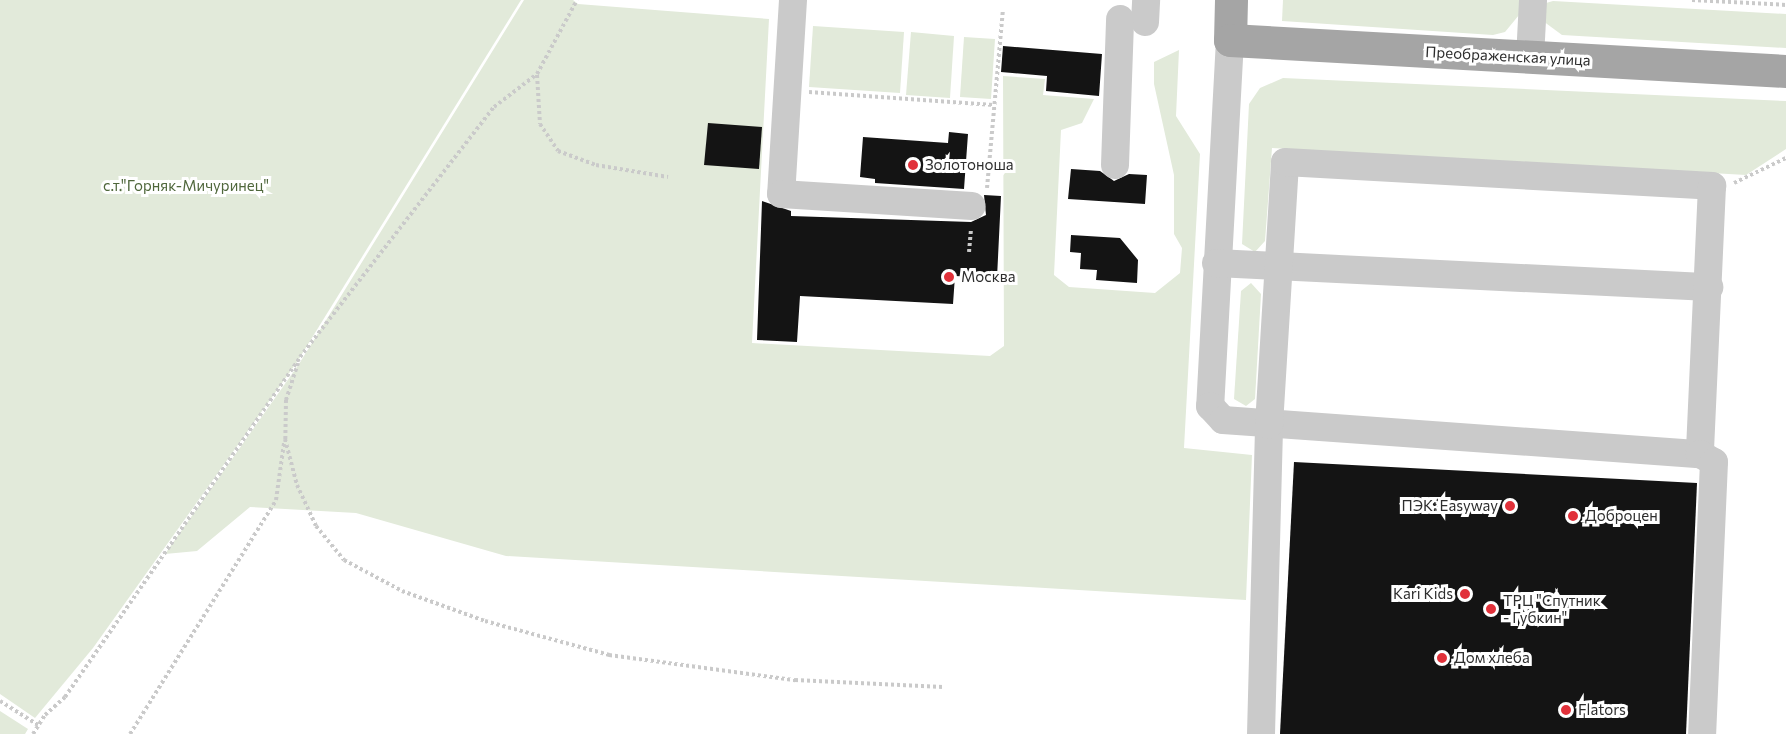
<!DOCTYPE html>
<meta charset="utf-8">
<style>
body{margin:0}
#map{position:relative;width:1786px;height:734px;overflow:hidden;background:#fff;font-family:Commissioner,sans-serif}
div>[style]{position:absolute}
.green>*{inset:0;background:#e2eada}
.building>*{inset:0;background:#141414}
.path>*{height:4px;margin-top:-2px;transform-origin:0;background:repeating-linear-gradient(90deg,#cacaca 0 3px,transparent 0 6px)}
.minor>*{height:28px;margin:-14px;padding:0 14px;transform-origin:14px;border-radius:14px;background:#cacaca}
.major>*{height:33px;margin:-16.5px;padding:0 16.5px;transform-origin:16.5px;border-radius:16.5px;background:#a5a5a5}
.dots>*{width:16px;height:16px;translate:-50% -50%;box-sizing:border-box;border:3px solid #fff;border-radius:50%}
span{translate:-50% -50%;white-space:nowrap;text-align:center;line-height:1.15;-webkit-text-stroke:6px #fff;paint-order:stroke}
.street-label{font-size:15px;color:#2d2d2d}
.poi-label{font-size:15px;color:#2d2d2d}
.left{translate:0 -50%;text-align:left}
.right{translate:-100% -50%;text-align:right}
.park-label{font-size:15px;color:#4f673b}
</style>
<div id="map">
<div class="green">
<i style="clip-path:polygon(0 0,521px 0,297px 362px,93px 648px,35px 718px,0 694px)"></i>
<i style="clip-path:polygon(524px 0,573px 0,578px 4px,769px 19px,752px 343px,990px 356px,1004px 346px,1003px 76px,1045px 79px,1043px 95px,1094px 99px,1082px 123px,1061px 130px,1054px 275px,1069px 287px,1155px 293px,1180px 273px,1182px 248px,1174px 234px,1174px 175px,1154px 84px,1154px 62px,1179px 50px,1176px 116px,1200px 154px,1184px 448px,1252px 455px,1246px 600px,506px 556px,356px 513px,250px 507px,197px 551px,165px 554px,299px 364px)"></i>
<i style="clip-path:polygon(1283px 0,1520px 0,1519px 15px,1505px 32px,1493px 35px,1282px 21px)"></i>
<i style="clip-path:polygon(1553px 1px,1786px 14px,1786px 48px,1562px 35px,1543px 21px,1546px 3px)"></i>
<i style="clip-path:polygon(813px 26px,904px 32px,900px 93px,809px 87px)"></i>
<i style="clip-path:polygon(911px 32px,954px 36px,950px 98px,906px 95px)"></i>
<i style="clip-path:polygon(964px 37px,995px 39px,991px 99px,960px 97px)"></i>
<i style="clip-path:polygon(1283px 78px,1786px 101px,1786px 149px,1746px 175px,1272px 148px,1265px 241px,1255px 252px,1242px 244px,1249px 104px,1260px 88px)"></i>
<i style="clip-path:polygon(1251px 283px,1261px 294px,1255px 399px,1246px 406px,1234px 399px,1241px 291px)"></i>
<i style="clip-path:polygon(0 711px,28px 729px,25px 734px,0 734px)"></i>
</div>
<div class="building">
<i style="clip-path:polygon(1003px 46px,1102px 54px,1099px 96px,1046px 91px,1047px 76px,1001px 72px)"></i>
<i style="clip-path:polygon(708px 123px,762px 127px,759px 169px,704px 165px)"></i>
<i style="clip-path:polygon(949px 132px,968px 134px,964px 189px,875px 183px,875px 179px,860px 177px,863px 137px,948px 143px)"></i>
<i style="clip-path:polygon(1071px 169px,1100px 171px,1114px 181px,1129px 174px,1147px 175px,1145px 204px,1068px 199px)"></i>
<i style="clip-path:polygon(984px 195px,1001px 196px,997px 278px,955px 276px,953px 304px,800px 296px,797px 342px,757px 340px,762px 201px,791px 211px,791px 216px,971px 222px,986px 215px)"></i>
<i style="clip-path:polygon(1071px 235px,1120px 238px,1138px 260px,1137px 283px,1096px 280px,1097px 270px,1080px 269px,1081px 253px,1070px 252px)"></i>
<i style="clip-path:polygon(1294px 462px,1697px 483px,1686px 734px,1280px 734px)"></i>
</div>
<div class="path">
<i style="left:1692px;top:0;width:94px;rotate:3deg"></i>
<i style="left:537px;top:75px;width:49px;rotate:86.5deg"></i>
<i style="left:540px;top:124px;width:32px;rotate:56deg"></i>
<i style="left:558px;top:151px;width:40px;rotate:20.2deg"></i>
<i style="left:596px;top:165px;width:73px;rotate:9.5deg"></i>
<i style="left:809px;top:92px;width:185px;rotate:4deg"></i>
<i style="left:1734px;top:183px;width:58px;rotate:-25.7deg"></i>
<i style="left:987px;top:188px;width:179px;rotate:-84.9deg"></i>
<i style="left:969px;top:252px;width:24px;rotate:-85deg"></i>
<i style="left:298px;top:363px;width:39px;rotate:108deg"></i>
<i style="left:286px;top:400px;width:39px;rotate:91deg"></i>
<i style="left:285px;top:439px;width:48px;rotate:75.4deg"></i>
<i style="left:297px;top:485px;width:45px;rotate:65.1deg"></i>
<i style="left:316px;top:526px;width:44px;rotate:50.5deg"></i>
<i style="left:344px;top:560px;width:66px;rotate:28.1deg"></i>
<i style="left:402px;top:591px;width:88px;rotate:19.9deg"></i>
<i style="left:485px;top:621px;width:129px;rotate:15.3deg"></i>
<i style="left:609px;top:655px;width:188px;rotate:7.7deg"></i>
<i style="left:795px;top:680px;width:148px;rotate:2.7deg"></i>
<i style="left:0;top:701px;width:45px;rotate:32.3deg"></i>
<i style="left:33px;top:734px;width:22px;rotate:-58deg"></i>
<i style="left:45px;top:715px;width:27px;rotate:-42deg"></i>
<i style="left:65px;top:697px;width:413px;rotate:-55.3deg"></i>
<i style="left:300px;top:357px;width:316px;rotate:-52.2deg"></i>
<i style="left:494px;top:107px;width:54px;rotate:-37.5deg"></i>
<i style="left:537px;top:74px;width:84px;rotate:-61.6deg"></i>
<i style="left:130px;top:734px;width:276px;rotate:-58deg"></i>
<i style="left:276px;top:500px;width:58px;rotate:-82deg"></i>
</div>
<div class="minor">
<i style="left:793px;top:0;width:194px;rotate:93.5deg"></i>
<i style="left:781px;top:194px;width:191px;rotate:3.6deg"></i>
<i style="left:1145px;top:22px;width:22px;rotate:-87deg"></i>
<i style="left:1230px;top:40px;width:367px;rotate:93.1deg"></i>
<i style="left:1210px;top:406px;width:19px;rotate:47deg"></i>
<i style="left:1223px;top:420px;width:478px;rotate:4.1deg"></i>
<i style="left:1530px;top:58px;width:58px;rotate:-87deg"></i>
<i style="left:1115px;top:165px;width:146px;rotate:-88deg"></i>
<i style="left:1216px;top:263px;width:494px;rotate:2.8deg"></i>
<i style="left:1261px;top:734px;width:309px;rotate:-88.5deg"></i>
<i style="left:1269px;top:425px;width:263px;rotate:-86.5deg"></i>
<i style="left:1285px;top:162px;width:428px;rotate:3.2deg"></i>
<i style="left:1712px;top:186px;width:268px;rotate:92.6deg"></i>
<i style="left:1700px;top:454px;width:16px;rotate:30deg"></i>
<i style="left:1714px;top:462px;width:272px;rotate:92.5deg"></i>
</div>
<div class="major">
<i style="left:1231px;top:0;width:40px;rotate:91.4deg"></i>
<i style="left:1230px;top:40px;width:557px;rotate:3.19deg"></i>
</div>
<div class="dots">
<i style="left:913px;top:165px;background:#e1313a"></i>
<i style="left:949px;top:277px;background:#e1313a"></i>
<i style="left:1510px;top:506px;background:#e1313a"></i>
<i style="left:1573px;top:516px;background:#e1313a"></i>
<i style="left:1465px;top:594px;background:#e1313a"></i>
<i style="left:1491px;top:609px;background:#e1313a"></i>
<i style="left:1442px;top:658px;background:#e1313a"></i>
<i style="left:1566px;top:710px;background:#e1313a"></i>
</div>
<div class="street-label">
<span style="left:1508px;top:56px;rotate:3deg">Преображенская улица</span>
</div>
<div class="poi-label">
<span class="left" style="left:925px;top:165px">Золотоноша</span>
<span class="left" style="left:961px;top:277px">Москва</span>
<span class="right" style="left:1498px;top:506px">ПЭК: Easyway</span>
<span class="left" style="left:1585px;top:516px">Доброцен</span>
<span class="right" style="left:1453px;top:594px">Kari Kids</span>
<span class="left" style="left:1503px;top:609px">ТРЦ "Спутник<br>- Губкин"</span>
<span class="left" style="left:1454px;top:658px">Дом хлеба</span>
<span class="left" style="left:1578px;top:710px">Flators</span>
</div>
<div class="park-label">
<span style="left:186px;top:186px">с.т."Горняк-Мичуринец"</span>
</div>
</div>
